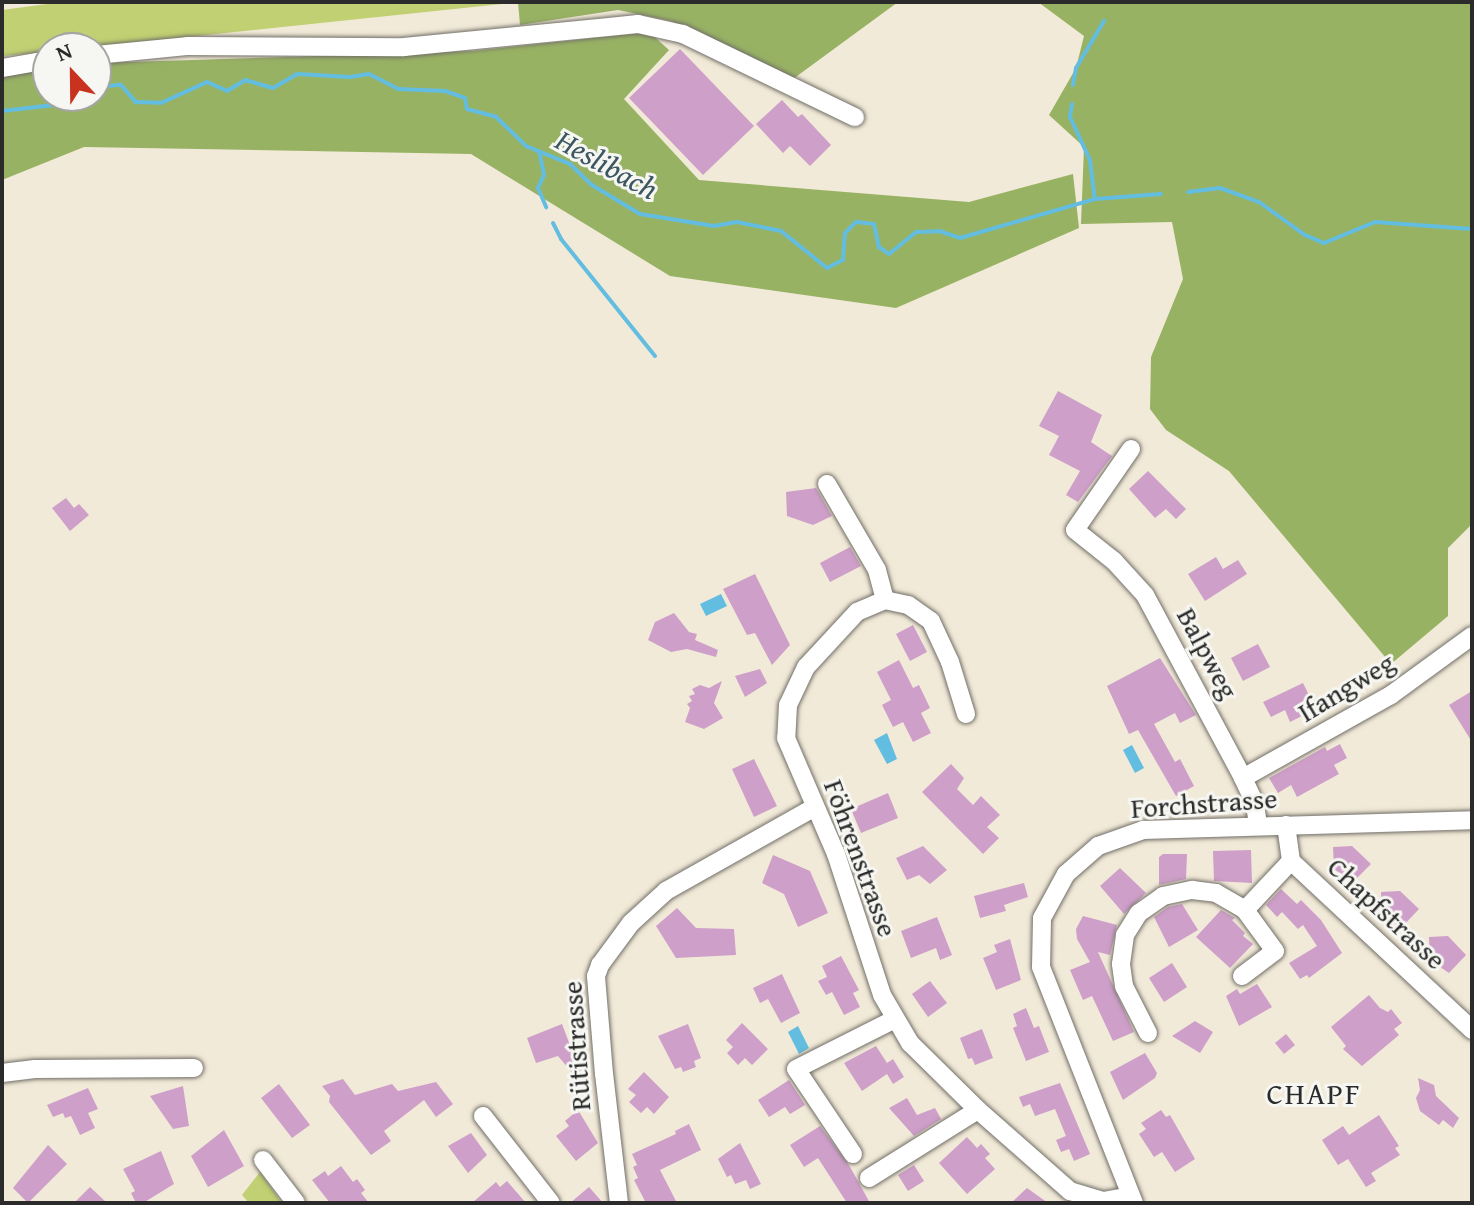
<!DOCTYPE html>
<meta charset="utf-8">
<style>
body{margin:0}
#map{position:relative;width:1474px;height:1205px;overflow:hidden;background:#f2ead8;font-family:"Gentium Book Plus",serif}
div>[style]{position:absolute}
.green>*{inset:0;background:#c1d072}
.forest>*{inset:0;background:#98b264}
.water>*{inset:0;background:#63bde0}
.stream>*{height:4px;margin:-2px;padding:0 2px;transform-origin:2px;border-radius:2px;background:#63bde0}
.building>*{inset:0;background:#ce9fc9}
.roads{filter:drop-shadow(0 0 2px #716e68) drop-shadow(0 0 2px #716e68)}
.minor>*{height:18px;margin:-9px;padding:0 9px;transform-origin:9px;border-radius:9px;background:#fff}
span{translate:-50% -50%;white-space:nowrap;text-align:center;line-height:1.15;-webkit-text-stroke:6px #f6f6f2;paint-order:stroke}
.street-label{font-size:28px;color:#2b2b2b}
.water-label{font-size:30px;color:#3c5761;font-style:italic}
.neighbourhood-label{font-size:30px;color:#2b2b2b;letter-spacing:2px}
.frame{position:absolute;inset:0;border:4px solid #2b2b2b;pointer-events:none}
.north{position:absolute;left:32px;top:32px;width:80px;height:80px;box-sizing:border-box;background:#f6f6f2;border:2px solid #a5a5a2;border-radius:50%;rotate:338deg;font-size:22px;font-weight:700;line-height:32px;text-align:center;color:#2b2b2b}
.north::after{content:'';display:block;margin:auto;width:28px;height:36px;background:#c8321e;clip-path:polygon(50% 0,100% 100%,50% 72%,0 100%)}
</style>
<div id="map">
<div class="green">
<i style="clip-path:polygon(62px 2px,502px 2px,502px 4px,83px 48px,48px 48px,48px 52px,2px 56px,2px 10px)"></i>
<i style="clip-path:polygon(260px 1172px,282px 1203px,249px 1203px,242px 1195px)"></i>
</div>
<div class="forest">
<i style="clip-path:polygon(518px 2px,898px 2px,793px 79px,671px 21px,618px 10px,520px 25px)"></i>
<i style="clip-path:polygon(1038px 2px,1472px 2px,1472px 524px,1448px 548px,1448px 616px,1391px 664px,1229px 471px,1166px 430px,1150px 409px,1151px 357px,1183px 279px,1172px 222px,1081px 224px,1084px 147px,1049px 115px,1076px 68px,1084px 36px)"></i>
<i style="clip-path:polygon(649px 32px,669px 50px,624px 99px,699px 180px,969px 202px,1073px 174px,1079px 228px,896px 308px,670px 276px,471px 154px,84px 147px,2px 180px,2px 73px,48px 64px,48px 96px,96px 96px,96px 63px,472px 51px)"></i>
</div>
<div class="water">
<i style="clip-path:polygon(721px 594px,727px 606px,706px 616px,700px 604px)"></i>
<i style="clip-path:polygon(887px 733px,897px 759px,887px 764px,874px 740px)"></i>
<i style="clip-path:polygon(1132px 745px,1144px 768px,1135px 773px,1123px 750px)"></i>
<i style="clip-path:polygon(798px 1026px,809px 1048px,799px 1054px,788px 1032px)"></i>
</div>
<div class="stream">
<i style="left:1073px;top:85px;width:17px;rotate:-80deg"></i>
<i style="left:1076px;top:68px;width:55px;rotate:-59.2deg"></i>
<i style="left:96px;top:87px;width:25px;rotate:-5deg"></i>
<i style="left:121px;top:85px;width:23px;rotate:49deg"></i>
<i style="left:136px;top:102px;width:25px;rotate:2deg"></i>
<i style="left:161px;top:103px;width:51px;rotate:-24.5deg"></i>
<i style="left:207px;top:82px;width:22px;rotate:24deg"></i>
<i style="left:227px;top:91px;width:21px;rotate:-31deg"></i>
<i style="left:245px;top:80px;width:29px;rotate:16deg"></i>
<i style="left:273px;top:88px;width:28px;rotate:-30deg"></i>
<i style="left:297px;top:74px;width:53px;rotate:3.2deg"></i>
<i style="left:350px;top:77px;width:19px;rotate:-9deg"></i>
<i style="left:369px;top:74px;width:33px;rotate:27deg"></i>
<i style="left:398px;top:89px;width:47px;rotate:2.4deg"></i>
<i style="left:445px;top:91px;width:21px;rotate:19deg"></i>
<i style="left:465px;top:98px;width:11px;rotate:80deg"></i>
<i style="left:467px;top:109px;width:30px;rotate:15deg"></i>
<i style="left:496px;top:117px;width:42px;rotate:44deg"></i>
<i style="left:526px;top:146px;width:48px;rotate:22.2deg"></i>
<i style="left:570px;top:164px;width:30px;rotate:44deg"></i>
<i style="left:592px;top:185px;width:56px;rotate:31.1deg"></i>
<i style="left:640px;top:214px;width:75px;rotate:9.2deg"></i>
<i style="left:714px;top:226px;width:23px;rotate:-10deg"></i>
<i style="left:737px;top:222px;width:45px;rotate:11.6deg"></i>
<i style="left:781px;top:231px;width:59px;rotate:38.8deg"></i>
<i style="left:827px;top:268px;width:18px;rotate:-27deg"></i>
<i style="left:843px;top:260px;width:27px;rotate:-86deg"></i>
<i style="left:845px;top:233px;width:16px;rotate:-45deg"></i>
<i style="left:856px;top:222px;width:18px;rotate:6deg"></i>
<i style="left:874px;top:224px;width:24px;rotate:78deg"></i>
<i style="left:879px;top:247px;width:12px;rotate:35deg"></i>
<i style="left:889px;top:254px;width:35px;rotate:-39deg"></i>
<i style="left:916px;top:232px;width:23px;rotate:-2deg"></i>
<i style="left:939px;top:231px;width:22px;rotate:18deg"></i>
<i style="left:960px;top:238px;width:141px;rotate:-16.1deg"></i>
<i style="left:1095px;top:199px;width:66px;rotate:-4.3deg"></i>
<i style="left:1072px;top:104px;width:13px;rotate:99deg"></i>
<i style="left:1070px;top:117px;width:47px;rotate:65.1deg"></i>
<i style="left:1090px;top:160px;width:39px;rotate:83deg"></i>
<i style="left:2px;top:111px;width:61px;rotate:-6.5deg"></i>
<i style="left:63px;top:104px;width:18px;rotate:-27deg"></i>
<i style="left:539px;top:151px;width:25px;rotate:78deg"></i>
<i style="left:544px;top:175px;width:14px;rotate:115deg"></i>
<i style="left:538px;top:188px;width:21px;rotate:67deg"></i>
<i style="left:1188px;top:192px;width:32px;rotate:-7deg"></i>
<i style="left:1220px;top:188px;width:41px;rotate:19.7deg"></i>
<i style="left:1259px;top:202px;width:57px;rotate:35.7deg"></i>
<i style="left:1305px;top:235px;width:21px;rotate:23deg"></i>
<i style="left:1324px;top:243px;width:55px;rotate:-22.4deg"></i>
<i style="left:1375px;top:222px;width:97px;rotate:4.1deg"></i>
<i style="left:553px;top:223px;width:18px;rotate:63deg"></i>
<i style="left:561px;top:239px;width:150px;rotate:51.2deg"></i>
</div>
<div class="building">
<i style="clip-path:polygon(680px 49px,754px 126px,703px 175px,629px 98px)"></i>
<i style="clip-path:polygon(782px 100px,798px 117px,802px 114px,831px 145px,810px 166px,790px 146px,783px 153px,756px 124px)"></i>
<i style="clip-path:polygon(1058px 391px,1102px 415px,1091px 442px,1112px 456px,1078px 502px,1066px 495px,1080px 471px,1049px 455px,1059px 436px,1039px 426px)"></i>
<i style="clip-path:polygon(1148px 471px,1186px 509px,1176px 519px,1166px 509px,1155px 518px,1129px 489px)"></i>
<i style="clip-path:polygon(816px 488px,832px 516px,813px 525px,787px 516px,786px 492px)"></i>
<i style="clip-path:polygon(66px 498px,74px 508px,79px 504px,89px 515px,70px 531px,52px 508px)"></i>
<i style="clip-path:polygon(850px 547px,861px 566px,830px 582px,820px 563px)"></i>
<i style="clip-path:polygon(1216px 557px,1223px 569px,1238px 560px,1247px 574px,1205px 601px,1188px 574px)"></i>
<i style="clip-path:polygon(755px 574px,790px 645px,772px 665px,755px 633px,747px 635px,723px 589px)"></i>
<i style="clip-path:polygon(674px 613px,689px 632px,697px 634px,695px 640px,718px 650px,716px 657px,687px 649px,671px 652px,648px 640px,655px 622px)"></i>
<i style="clip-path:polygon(913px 625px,927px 652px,910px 661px,896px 634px)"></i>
<i style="clip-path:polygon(1258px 644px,1270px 667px,1243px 681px,1231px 658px)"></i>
<i style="clip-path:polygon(1160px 658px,1196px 715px,1180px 723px,1175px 713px,1154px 724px,1175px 762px,1180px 759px,1194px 786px,1176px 796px,1138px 730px,1129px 734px,1107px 686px)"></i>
<i style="clip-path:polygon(899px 660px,913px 688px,919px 685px,930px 708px,921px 713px,931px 733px,913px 742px,903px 722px,893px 727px,882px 705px,891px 700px,877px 672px)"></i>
<i style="clip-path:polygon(760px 669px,767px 683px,745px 697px,735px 676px)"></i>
<i style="clip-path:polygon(722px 681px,714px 703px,723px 718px,704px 729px,685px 722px,690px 708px,687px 704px,692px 701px,689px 696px,695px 694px,692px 689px,700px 685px,709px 688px)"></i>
<i style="clip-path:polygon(1303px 683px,1316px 709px,1290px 722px,1285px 710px,1271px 717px,1263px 702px)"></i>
<i style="clip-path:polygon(1472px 691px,1472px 742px,1449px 705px)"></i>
<i style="clip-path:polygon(1340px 744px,1347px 758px,1334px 765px,1339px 774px,1297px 797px,1291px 785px,1278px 793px,1269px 778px,1325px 747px,1327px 751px)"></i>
<i style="clip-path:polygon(754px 759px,777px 806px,754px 817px,732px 769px)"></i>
<i style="clip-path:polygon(951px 764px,964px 778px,957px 789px,973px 805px,981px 796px,1000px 815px,987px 827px,999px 838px,983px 854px,922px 792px)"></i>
<i style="clip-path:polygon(888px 793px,898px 818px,861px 833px,851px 809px)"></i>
<i style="clip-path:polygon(923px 846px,947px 870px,930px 884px,919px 875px,907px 880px,896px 858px)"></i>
<i style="clip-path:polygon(1352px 846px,1371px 864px,1353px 882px,1334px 869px,1333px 847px)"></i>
<i style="clip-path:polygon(1251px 850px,1252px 883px,1214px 881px,1213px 851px)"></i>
<i style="clip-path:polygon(1163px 854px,1187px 854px,1186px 879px,1159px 885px,1159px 857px)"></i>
<i style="clip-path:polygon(773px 855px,810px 871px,828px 913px,798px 927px,784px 894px,762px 883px)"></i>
<i style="clip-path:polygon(1120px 868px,1146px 893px,1124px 914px,1100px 886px)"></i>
<i style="clip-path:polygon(1024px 883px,1028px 897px,1004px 905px,1006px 911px,980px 918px,974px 896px)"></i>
<i style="clip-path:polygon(1281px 889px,1297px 904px,1301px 900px,1321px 920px,1342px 953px,1309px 978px,1307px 975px,1300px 979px,1289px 963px,1317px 946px,1303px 925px,1298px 929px,1282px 912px,1277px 917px,1266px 905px)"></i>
<i style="clip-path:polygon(1400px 891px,1419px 909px,1401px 928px,1382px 915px,1381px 892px)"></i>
<i style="clip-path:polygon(1182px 904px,1198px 930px,1169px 947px,1154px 917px,1168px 907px)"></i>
<i style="clip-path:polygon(677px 908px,696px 928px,734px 929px,736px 955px,676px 958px,656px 926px)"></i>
<i style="clip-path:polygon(1221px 910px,1235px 918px,1232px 920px,1245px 933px,1243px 936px,1253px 944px,1230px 968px,1196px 937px)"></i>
<i style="clip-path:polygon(1083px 916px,1117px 925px,1110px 955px,1098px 952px,1134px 1032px,1113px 1041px,1092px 996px,1083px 1000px,1070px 970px,1090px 962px,1077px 939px,1076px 929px)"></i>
<i style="clip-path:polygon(937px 917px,952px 955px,940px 960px,936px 948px,911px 958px,901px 931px)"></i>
<i style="clip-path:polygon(1448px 936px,1466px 955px,1449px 973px,1430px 960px,1429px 937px)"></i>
<i style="clip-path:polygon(1010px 939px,1021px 980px,996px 990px,983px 958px,997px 952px,994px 945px)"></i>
<i style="clip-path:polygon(841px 956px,859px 990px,853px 993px,860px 1007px,844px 1015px,832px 992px,826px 995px,818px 981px,827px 977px,822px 966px)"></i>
<i style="clip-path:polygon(1172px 963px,1187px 987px,1164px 1002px,1149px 978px)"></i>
<i style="clip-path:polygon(782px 974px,800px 1013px,781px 1023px,768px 999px,760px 1003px,753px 988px)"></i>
<i style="clip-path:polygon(930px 981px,947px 1003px,928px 1017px,912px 994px)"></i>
<i style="clip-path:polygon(1257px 984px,1272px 1007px,1239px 1026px,1226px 996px,1237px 989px,1240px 994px)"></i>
<i style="clip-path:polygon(1369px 995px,1380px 1008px,1388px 1012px,1391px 1009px,1402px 1023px,1394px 1029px,1399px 1035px,1362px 1066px,1343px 1049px,1346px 1046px,1331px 1027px)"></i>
<i style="clip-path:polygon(1026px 1008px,1034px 1028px,1039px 1026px,1049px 1052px,1026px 1061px,1013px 1028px,1017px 1026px,1013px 1014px)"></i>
<i style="clip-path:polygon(1195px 1021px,1213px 1032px,1200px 1053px,1172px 1036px)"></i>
<i style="clip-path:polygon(742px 1023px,768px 1049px,752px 1065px,745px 1058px,738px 1065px,727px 1053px,733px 1047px,726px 1040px)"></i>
<i style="clip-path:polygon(562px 1024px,571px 1048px,587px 1066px,574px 1075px,558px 1056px,536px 1063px,527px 1038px)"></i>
<i style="clip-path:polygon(688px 1024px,701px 1058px,694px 1061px,696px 1067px,683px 1072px,681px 1067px,675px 1069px,658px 1036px)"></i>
<i style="clip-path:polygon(982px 1029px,993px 1058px,975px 1065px,972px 1058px,968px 1059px,960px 1038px)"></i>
<i style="clip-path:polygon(1286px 1034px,1295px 1045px,1284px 1054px,1275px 1043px)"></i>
<i style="clip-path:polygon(876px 1046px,887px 1063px,893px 1059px,904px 1077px,893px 1084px,887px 1074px,862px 1091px,844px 1063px)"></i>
<i style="clip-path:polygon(1145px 1053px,1157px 1073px,1155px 1078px,1123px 1100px,1110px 1072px)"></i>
<i style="clip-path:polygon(644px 1072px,669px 1097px,654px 1114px,647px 1107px,641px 1113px,629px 1102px,636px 1095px,628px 1089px)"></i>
<i style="clip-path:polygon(1418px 1078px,1434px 1085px,1436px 1096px,1459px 1118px,1453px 1128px,1443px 1120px,1439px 1125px,1420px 1111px,1416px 1098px,1420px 1090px)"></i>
<i style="clip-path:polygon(343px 1079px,355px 1095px,392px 1084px,398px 1091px,436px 1082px,453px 1104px,436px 1117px,424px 1100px,384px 1131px,391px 1141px,371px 1155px,329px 1102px,330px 1096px,322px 1086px)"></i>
<i style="clip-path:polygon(789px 1080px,805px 1105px,790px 1114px,785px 1107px,769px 1117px,758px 1100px)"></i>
<i style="clip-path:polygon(1060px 1083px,1090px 1154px,1074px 1161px,1069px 1149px,1061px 1152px,1056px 1140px,1066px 1136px,1055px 1109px,1035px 1116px,1030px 1104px,1023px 1107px,1019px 1097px)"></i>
<i style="clip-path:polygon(279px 1084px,310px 1125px,292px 1138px,261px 1098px)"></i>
<i style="clip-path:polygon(183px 1086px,189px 1126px,173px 1129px,150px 1096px)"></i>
<i style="clip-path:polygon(88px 1088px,98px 1109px,88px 1113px,95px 1128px,80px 1135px,71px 1116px,65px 1118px,63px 1113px,53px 1117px,47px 1105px)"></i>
<i style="clip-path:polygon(907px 1098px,917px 1115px,935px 1108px,941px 1119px,914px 1136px,889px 1108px)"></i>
<i style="clip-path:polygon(578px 1110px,598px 1143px,576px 1161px,556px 1136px,569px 1126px,565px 1121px)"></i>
<i style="clip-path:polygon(1161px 1110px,1166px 1117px,1170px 1115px,1195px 1159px,1175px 1172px,1162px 1152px,1154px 1157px,1139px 1134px,1146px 1129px,1141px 1123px)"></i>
<i style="clip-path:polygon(1379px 1115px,1399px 1146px,1395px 1148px,1400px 1155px,1371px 1173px,1376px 1181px,1366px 1187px,1348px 1159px,1338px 1165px,1322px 1140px,1343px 1126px,1349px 1135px)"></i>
<i style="clip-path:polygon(689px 1124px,701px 1150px,660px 1170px,677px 1203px,646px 1203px,634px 1180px,638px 1178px,633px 1167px,637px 1165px,632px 1154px,676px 1134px,675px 1131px)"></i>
<i style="clip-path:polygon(820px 1126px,849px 1165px,870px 1203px,847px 1203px,818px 1158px,804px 1167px,790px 1145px)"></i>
<i style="clip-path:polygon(224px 1130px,244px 1166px,208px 1187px,191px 1156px)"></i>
<i style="clip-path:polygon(471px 1133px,487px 1155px,468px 1173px,448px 1146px)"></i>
<i style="clip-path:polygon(967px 1137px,977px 1148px,981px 1144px,990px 1154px,985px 1158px,995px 1169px,967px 1194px,939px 1163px)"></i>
<i style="clip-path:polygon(740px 1143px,761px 1184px,750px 1189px,746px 1180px,735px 1184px,731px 1175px,727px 1177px,718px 1159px)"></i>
<i style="clip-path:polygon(48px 1145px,67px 1164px,28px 1203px,13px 1188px)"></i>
<i style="clip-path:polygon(161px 1151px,174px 1184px,143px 1203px,136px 1203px,131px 1193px,135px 1191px,123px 1169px)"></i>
<i style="clip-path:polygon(914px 1165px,924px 1181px,908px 1191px,898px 1175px)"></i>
<i style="clip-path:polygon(341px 1166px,353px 1182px,357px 1179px,365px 1190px,361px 1193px,369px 1203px,330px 1203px,312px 1180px,325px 1171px,328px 1176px)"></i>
<i style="clip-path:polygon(507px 1181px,526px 1203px,472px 1203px,496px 1182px,500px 1187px)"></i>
<i style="clip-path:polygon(90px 1187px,107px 1203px,74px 1203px)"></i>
<i style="clip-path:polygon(589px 1187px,603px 1203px,570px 1203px)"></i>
<i style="clip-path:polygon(1027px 1188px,1048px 1203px,1011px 1203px)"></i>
</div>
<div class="roads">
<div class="minor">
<i style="left:96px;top:55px;width:91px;rotate:-5.6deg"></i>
<i style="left:187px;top:46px;width:217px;rotate:0.3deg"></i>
<i style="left:404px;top:47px;width:235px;rotate:-5.6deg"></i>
<i style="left:638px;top:24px;width:46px;rotate:12.5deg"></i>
<i style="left:683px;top:34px;width:191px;rotate:25.8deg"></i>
<i style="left:2px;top:68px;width:47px;rotate:-9.9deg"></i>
<i style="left:1131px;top:449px;width:98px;rotate:124.7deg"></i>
<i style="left:1075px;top:530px;width:50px;rotate:38.5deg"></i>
<i style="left:1114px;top:561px;width:46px;rotate:47.6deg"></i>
<i style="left:1145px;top:595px;width:208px;rotate:61.8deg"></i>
<i style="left:1243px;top:778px;width:29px;rotate:65deg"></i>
<i style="left:1255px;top:804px;width:22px;rotate:82deg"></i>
<i style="left:827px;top:484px;width:99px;rotate:59.8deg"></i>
<i style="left:877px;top:570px;width:31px;rotate:75deg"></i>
<i style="left:966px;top:714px;width:54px;rotate:-107.1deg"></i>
<i style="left:950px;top:662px;width:45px;rotate:-114.9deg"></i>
<i style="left:931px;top:621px;width:28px;rotate:-145deg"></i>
<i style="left:908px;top:605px;width:24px;rotate:-168deg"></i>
<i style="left:885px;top:600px;width:30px;rotate:157deg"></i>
<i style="left:857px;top:612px;width:75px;rotate:132.8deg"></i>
<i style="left:806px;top:667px;width:42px;rotate:115.3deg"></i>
<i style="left:788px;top:705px;width:33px;rotate:93deg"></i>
<i style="left:786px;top:738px;width:126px;rotate:66.7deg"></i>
<i style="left:836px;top:854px;width:148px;rotate:71.9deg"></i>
<i style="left:882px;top:995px;width:56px;rotate:59.7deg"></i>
<i style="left:910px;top:1043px;width:95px;rotate:44.6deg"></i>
<i style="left:978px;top:1110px;width:123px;rotate:41.4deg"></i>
<i style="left:1070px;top:1191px;width:34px;rotate:17deg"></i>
<i style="left:1103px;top:1201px;width:28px;rotate:-10deg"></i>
<i style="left:1243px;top:778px;width:170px;rotate:-29.3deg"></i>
<i style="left:1391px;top:695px;width:100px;rotate:-36.1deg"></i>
<i style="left:1286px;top:825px;width:36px;rotate:82deg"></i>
<i style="left:1291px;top:861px;width:248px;rotate:43deg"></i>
<i style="left:1242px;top:976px;width:41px;rotate:-37.1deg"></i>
<i style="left:1275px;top:951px;width:51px;rotate:-126.2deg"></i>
<i style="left:1148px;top:1033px;width:53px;rotate:-117.1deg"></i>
<i style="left:1124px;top:986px;width:22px;rotate:-98deg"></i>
<i style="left:1121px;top:964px;width:29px;rotate:-82deg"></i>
<i style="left:1125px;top:935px;width:26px;rotate:-58deg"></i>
<i style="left:1139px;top:913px;width:29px;rotate:-35deg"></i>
<i style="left:1163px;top:896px;width:30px;rotate:-12deg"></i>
<i style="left:1192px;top:890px;width:24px;rotate:7deg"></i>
<i style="left:1216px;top:893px;width:34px;rotate:30deg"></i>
<i style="left:1245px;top:910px;width:67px;rotate:-46.8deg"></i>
<i style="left:2px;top:1073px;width:33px;rotate:-7deg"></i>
<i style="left:35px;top:1069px;width:159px;rotate:-0.4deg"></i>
<i style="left:483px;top:1116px;width:110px;rotate:52deg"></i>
<i style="left:853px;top:1154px;width:102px;rotate:-123.8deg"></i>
<i style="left:796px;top:1069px;width:111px;rotate:-26.8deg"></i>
<i style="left:263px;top:1160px;width:54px;rotate:52.5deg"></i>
<i style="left:869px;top:1178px;width:128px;rotate:-32deg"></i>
<i style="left:619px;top:1203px;width:130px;rotate:-96.6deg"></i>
<i style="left:604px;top:1074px;width:98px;rotate:-94.7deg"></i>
<i style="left:596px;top:976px;width:12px;rotate:-70deg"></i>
<i style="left:600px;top:965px;width:52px;rotate:-53.6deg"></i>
<i style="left:631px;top:923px;width:47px;rotate:-42.4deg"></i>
<i style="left:666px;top:891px;width:171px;rotate:-29.4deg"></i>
<i style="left:1134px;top:1203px;width:254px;rotate:-111.5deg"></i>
<i style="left:1041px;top:967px;width:49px;rotate:-88.8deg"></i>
<i style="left:1042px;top:918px;width:50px;rotate:-61.4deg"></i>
<i style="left:1066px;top:874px;width:43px;rotate:-41.2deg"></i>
<i style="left:1098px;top:846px;width:48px;rotate:-19.6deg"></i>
<i style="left:1143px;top:830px;width:329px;rotate:-1.7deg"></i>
</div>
</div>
<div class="street-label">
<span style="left:1208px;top:653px;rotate:62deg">Balpweg</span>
<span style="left:1346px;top:687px;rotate:-31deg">Ifangweg</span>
<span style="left:1204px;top:803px;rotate:-4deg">Forchstrasse</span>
<span style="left:861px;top:858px;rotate:70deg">Föhrenstrasse</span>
<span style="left:1387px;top:913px;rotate:43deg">Chapfstrasse</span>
<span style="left:576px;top:1046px;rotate:-94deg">Rütistrasse</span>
</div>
<div class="water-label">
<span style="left:607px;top:164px;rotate:29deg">Heslibach</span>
</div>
<div class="neighbourhood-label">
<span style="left:1314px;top:1093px">CHAPF</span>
</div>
<div class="frame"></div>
<div class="north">N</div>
</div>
